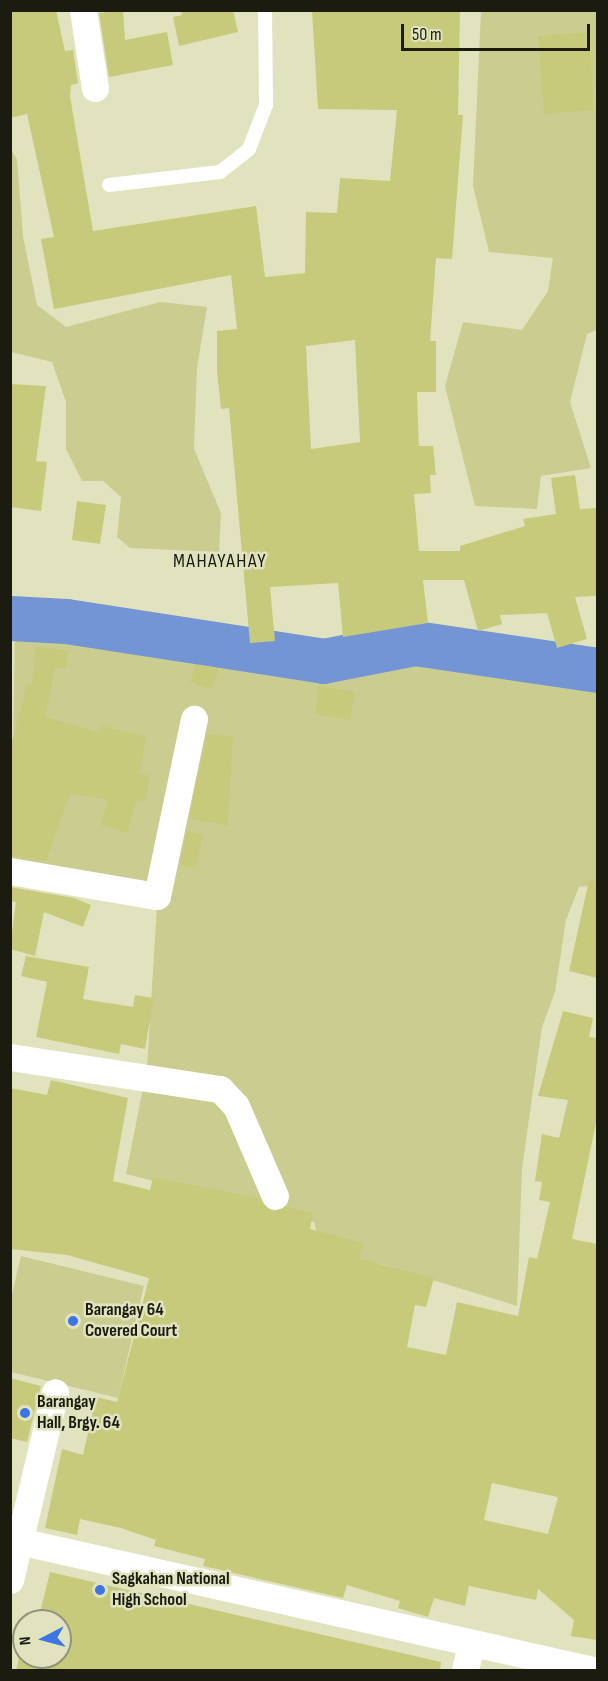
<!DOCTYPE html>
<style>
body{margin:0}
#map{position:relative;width:608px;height:1681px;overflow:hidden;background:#e1e3bf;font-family:"Sofia Sans Condensed",sans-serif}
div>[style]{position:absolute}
.green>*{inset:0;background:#cbcd90}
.river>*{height:45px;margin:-22.5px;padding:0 22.5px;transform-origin:22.5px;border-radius:22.5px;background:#7395d4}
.building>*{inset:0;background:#c7ca7b}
.lane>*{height:14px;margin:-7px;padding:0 7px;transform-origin:7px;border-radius:7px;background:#fff}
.street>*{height:27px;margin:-13.5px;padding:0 13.5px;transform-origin:13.5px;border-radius:13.5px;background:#fff}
.dots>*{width:16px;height:16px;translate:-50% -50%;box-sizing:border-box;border:3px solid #e1e3bf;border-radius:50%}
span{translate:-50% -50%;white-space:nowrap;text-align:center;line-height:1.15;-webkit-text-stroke:5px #e1e3bf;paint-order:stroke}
.poi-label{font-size:18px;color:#1b1c0f;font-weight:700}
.left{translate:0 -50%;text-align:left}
.neighbourhood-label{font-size:20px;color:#1b1c0f;letter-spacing:1.5px}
.frame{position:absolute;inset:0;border:12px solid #1b1c0f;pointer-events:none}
.north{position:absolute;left:12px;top:1609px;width:60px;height:60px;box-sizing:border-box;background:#e1e3bf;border:2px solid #929379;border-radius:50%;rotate:264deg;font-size:16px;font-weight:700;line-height:24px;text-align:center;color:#1b1c0f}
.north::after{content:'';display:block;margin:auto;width:21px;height:27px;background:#3c75e5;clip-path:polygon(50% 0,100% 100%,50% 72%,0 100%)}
.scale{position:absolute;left:401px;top:24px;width:189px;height:27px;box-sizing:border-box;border:3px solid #1b1c0f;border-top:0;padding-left:8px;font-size:18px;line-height:21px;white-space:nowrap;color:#1b1c0f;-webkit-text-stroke:4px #e1e3bf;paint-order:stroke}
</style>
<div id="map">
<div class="green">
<i style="clip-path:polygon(481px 11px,597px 11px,597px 330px,587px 334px,570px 402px,591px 468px,541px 476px,537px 509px,475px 506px,445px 386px,463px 322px,522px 330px,548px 291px,553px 258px,489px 252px,473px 186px)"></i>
<i style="clip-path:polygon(10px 148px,17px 159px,23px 236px,37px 305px,66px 327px,160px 302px,207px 307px,197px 368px,194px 449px,221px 513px,219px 552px,130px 548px,117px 537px,121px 497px,103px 481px,82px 481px,66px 449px,66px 402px,52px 362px,11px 352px)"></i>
<i style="clip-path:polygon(66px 621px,288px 656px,330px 653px,410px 634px,597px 654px,597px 885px,579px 887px,566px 920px,555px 992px,542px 1027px,522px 1169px,517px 1306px,384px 1265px,323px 1256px,314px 1222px,126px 1174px,147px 1068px,157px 905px,11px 866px,15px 623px)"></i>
<i style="clip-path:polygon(21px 1256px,144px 1286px,118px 1398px,11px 1372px,11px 1298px)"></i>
</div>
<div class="river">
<i style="left:10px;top:618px;width:56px;rotate:3.1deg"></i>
<i style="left:66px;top:621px;width:260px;rotate:8.8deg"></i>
<i style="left:323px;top:661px;width:94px;rotate:-11.1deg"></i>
<i style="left:415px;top:643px;width:185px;rotate:8.4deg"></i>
</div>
<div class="building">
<i style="clip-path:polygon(evenodd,10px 10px,56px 10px,65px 51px,73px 50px,78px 83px,71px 85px,70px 96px,93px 231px,256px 206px,265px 277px,305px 273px,306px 212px,337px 213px,340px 178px,390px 181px,397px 110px,318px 109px,312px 10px,460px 10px,458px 115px,463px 115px,452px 259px,436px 258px,430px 341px,436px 341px,436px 392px,417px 392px,419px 446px,433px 446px,436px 475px,430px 475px,431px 493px,414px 494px,419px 551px,460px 551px,460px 546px,525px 526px,523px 519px,556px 514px,551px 478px,575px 475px,580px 509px,597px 508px,597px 596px,575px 597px,587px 639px,557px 648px,547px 613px,500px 615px,502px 624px,478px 631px,464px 580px,423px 580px,428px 623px,343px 637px,338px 583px,270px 587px,275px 641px,250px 643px,229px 408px,221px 409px,217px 371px,217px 331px,237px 329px,231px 275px,54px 309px,41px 239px,54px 237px,27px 114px,10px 118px,10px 10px,355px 340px,360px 442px,311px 449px,306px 346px,355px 340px)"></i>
<i style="clip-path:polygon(123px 10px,125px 40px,167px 32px,173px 65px,109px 77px,99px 13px)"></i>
<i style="clip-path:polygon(181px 10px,233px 10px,238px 32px,179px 46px,173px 17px,182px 15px)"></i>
<i style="clip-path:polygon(589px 32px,594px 110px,544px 114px,538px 36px)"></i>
<i style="clip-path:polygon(10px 384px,46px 386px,36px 461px,47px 462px,41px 511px,10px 507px)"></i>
<i style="clip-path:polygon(77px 501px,106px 505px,100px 544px,72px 540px)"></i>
<i style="clip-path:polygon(35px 647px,68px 650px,66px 669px,55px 668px,45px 717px,100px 732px,101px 726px,146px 736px,140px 774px,150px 776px,145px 802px,136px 801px,128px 833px,101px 825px,108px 800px,70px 793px,46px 861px,10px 856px,10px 748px,27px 684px,32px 685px)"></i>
<i style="clip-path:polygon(196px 665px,219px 669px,212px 689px,190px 682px)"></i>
<i style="clip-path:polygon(319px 686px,355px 692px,350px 720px,315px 714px)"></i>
<i style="clip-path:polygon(207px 734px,233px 736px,228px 826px,189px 818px)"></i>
<i style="clip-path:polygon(187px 831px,203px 835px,196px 868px,180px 865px)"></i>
<i style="clip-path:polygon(589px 880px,597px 881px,597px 978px,569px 971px)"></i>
<i style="clip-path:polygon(10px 887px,74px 898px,91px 905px,83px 927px,44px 912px,35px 956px,10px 949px,16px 902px,10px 901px)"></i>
<i style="clip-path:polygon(26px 956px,89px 967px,83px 999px,133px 1007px,135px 995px,154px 998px,145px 1049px,121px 1044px,119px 1054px,36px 1037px,47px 982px,21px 976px)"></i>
<i style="clip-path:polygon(evenodd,563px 1011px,593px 1018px,589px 1037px,597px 1038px,597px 1118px,572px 1239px,597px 1244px,597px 1640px,571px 1636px,574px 1620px,538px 1589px,536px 1600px,469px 1586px,465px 1606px,434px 1598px,428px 1617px,398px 1608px,400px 1601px,347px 1585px,343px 1598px,203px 1566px,205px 1559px,154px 1546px,156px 1540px,121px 1528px,80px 1519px,77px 1535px,45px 1528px,62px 1449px,83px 1455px,96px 1397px,117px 1402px,149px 1278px,67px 1255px,10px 1249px,10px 1088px,47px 1095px,51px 1080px,128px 1098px,113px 1181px,150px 1190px,153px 1177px,259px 1198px,273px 1212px,286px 1207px,313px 1213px,310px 1229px,363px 1243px,359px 1259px,434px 1278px,426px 1307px,415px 1305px,407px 1347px,446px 1355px,457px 1302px,518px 1316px,529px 1257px,537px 1259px,550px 1202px,539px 1200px,542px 1182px,535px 1181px,542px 1134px,559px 1138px,568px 1100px,538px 1096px,563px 1011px,492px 1483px,558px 1497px,548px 1534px,484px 1520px,492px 1483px)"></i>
<i style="clip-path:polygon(10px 1378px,41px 1386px,27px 1442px,10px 1438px)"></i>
<i style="clip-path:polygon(50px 1572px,441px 1662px,440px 1671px,16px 1671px,21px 1648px,24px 1657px,60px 1657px,60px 1621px,38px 1621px)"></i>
</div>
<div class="lane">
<i style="left:109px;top:185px;width:112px;rotate:-6.7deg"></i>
<i style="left:220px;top:172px;width:37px;rotate:-38deg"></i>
<i style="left:249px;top:149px;width:47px;rotate:-68.9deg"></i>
<i style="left:266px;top:105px;width:95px;rotate:-90.6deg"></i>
</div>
<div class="street">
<i style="left:83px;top:10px;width:79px;rotate:81.3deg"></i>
<i style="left:10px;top:871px;width:149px;rotate:9.7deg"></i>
<i style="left:157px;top:896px;width:181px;rotate:-78.2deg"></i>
<i style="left:10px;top:1057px;width:212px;rotate:8.7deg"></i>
<i style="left:220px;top:1089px;width:23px;rotate:47deg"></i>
<i style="left:236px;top:1106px;width:98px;rotate:66.6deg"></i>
<i style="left:10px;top:1539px;width:598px;rotate:12.66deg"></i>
<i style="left:10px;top:1580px;width:193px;rotate:-76.5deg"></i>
<i style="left:465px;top:1670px;width:27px;rotate:-77deg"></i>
</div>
<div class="dots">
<i style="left:73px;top:1321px;background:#3c75e5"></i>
<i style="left:25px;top:1413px;background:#3c75e5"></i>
<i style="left:100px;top:1590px;background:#3c75e5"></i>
</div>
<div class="poi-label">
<span class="left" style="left:85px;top:1321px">Barangay 64<br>Covered Court</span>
<span class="left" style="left:37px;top:1413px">Barangay<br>Hall, Brgy. 64</span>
<span class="left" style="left:112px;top:1590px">Sagkahan National<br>High School</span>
</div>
<div class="neighbourhood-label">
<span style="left:220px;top:561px">MAHAYAHAY</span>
</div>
<div class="frame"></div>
<div class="north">N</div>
<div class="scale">50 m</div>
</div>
